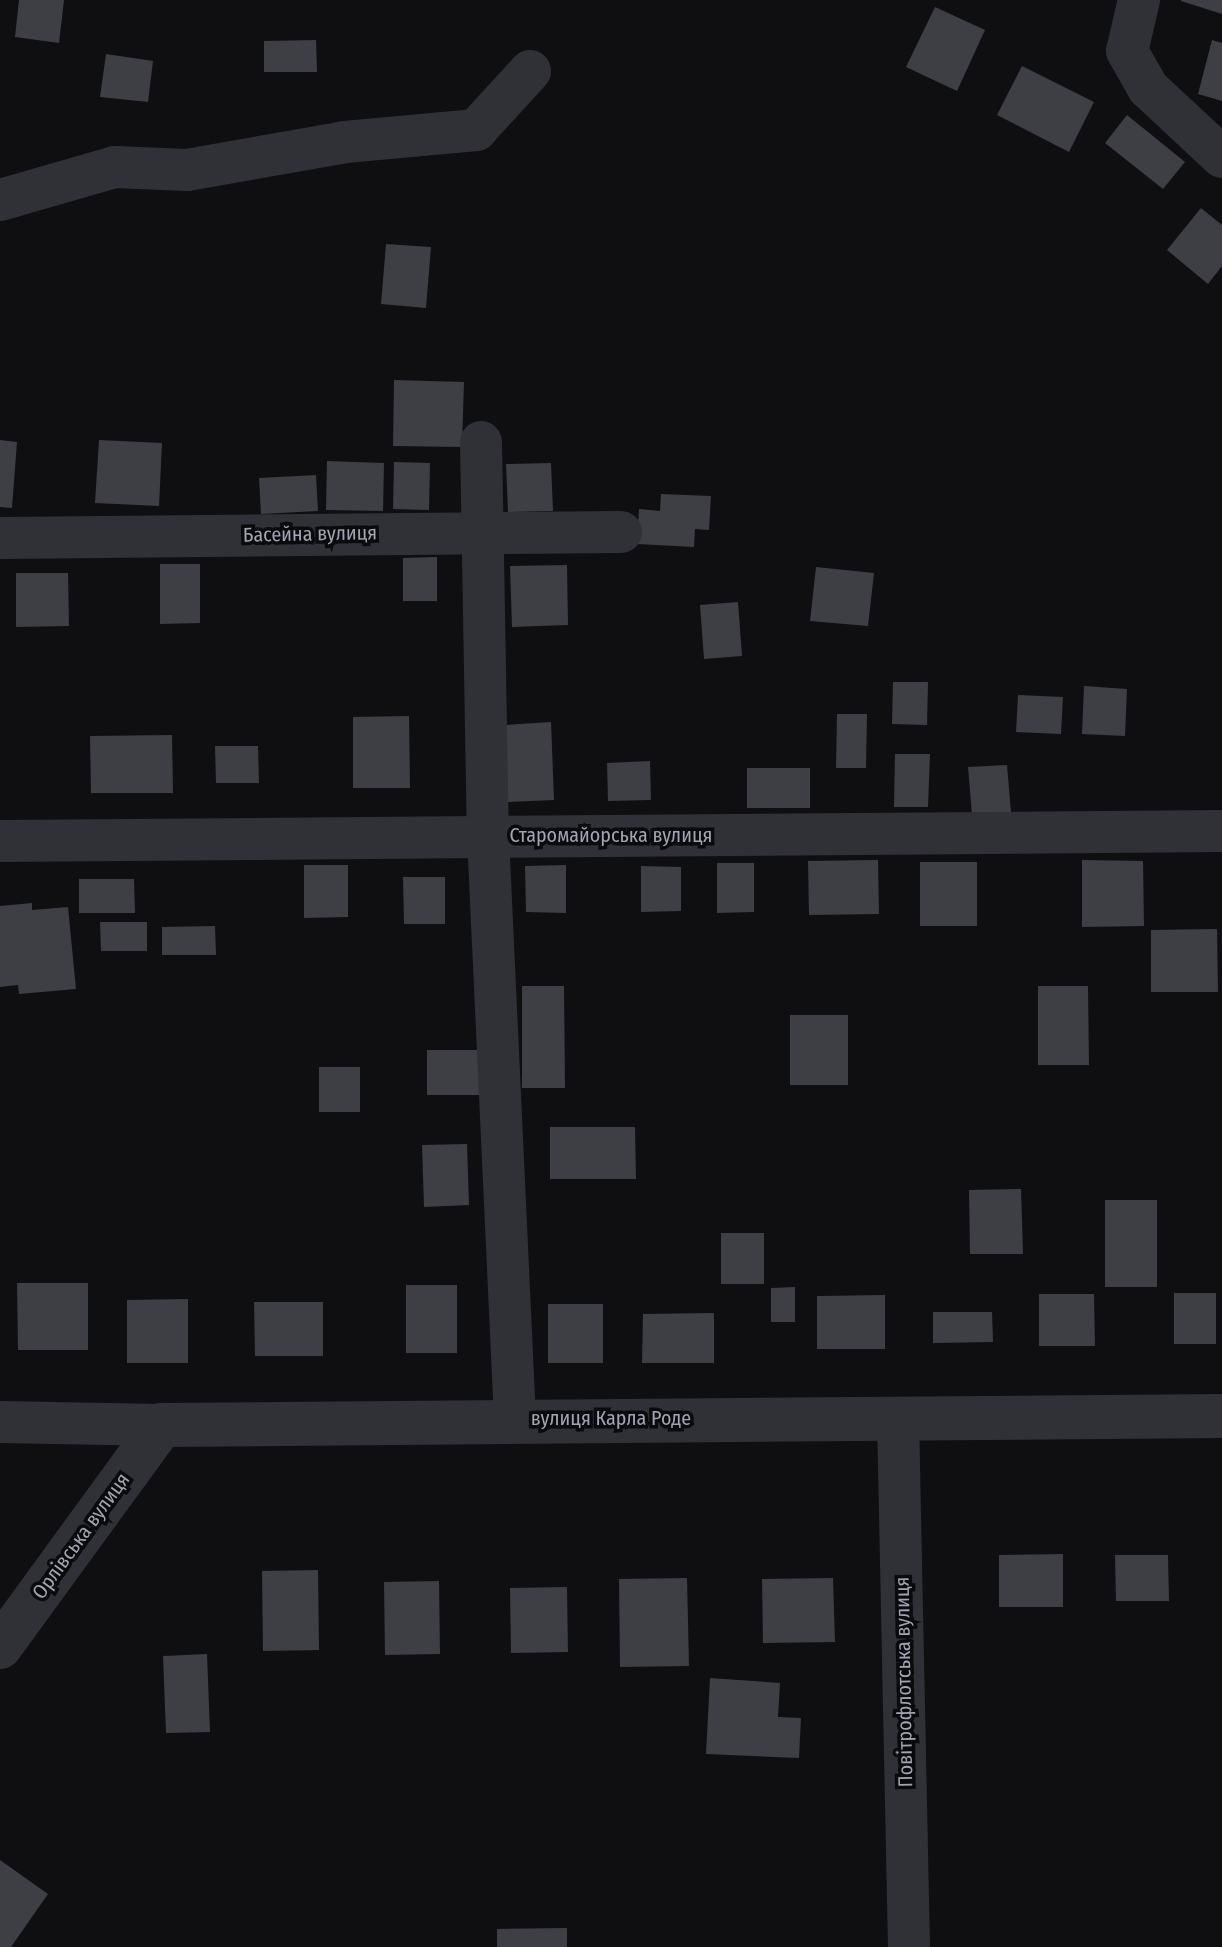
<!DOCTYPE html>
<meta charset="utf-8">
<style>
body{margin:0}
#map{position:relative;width:1222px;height:1947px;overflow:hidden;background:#0f0f11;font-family:"Fira Sans Condensed",sans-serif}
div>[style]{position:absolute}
.building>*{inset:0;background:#3e3f44}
.minor>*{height:42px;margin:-21px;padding:0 21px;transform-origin:21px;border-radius:21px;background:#303136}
.tertiary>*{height:44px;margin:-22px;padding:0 22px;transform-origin:22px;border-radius:22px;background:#303136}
span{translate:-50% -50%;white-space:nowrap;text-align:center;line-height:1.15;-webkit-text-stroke:7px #0a0a0c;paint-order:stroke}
.street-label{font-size:20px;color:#a0a5b2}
</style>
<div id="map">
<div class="building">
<i style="clip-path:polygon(19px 0,64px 0,59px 43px,15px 37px)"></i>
<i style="clip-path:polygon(1181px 0,1222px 0,1222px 14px,1181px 1px)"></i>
<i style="clip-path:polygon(935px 7px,985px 30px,957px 91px,906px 67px)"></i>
<i style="clip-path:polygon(316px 40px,317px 72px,264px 72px,264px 41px)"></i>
<i style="clip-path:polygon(1212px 40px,1222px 43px,1222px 101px,1198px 94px)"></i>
<i style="clip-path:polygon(106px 54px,153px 61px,148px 102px,100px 97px)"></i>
<i style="clip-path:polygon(1022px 66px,1094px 102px,1069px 152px,997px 115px)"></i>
<i style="clip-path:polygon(1127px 115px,1185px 162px,1163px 189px,1105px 143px)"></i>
<i style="clip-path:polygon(1201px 208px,1222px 225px,1222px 266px,1208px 284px,1167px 250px)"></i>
<i style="clip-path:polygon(386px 244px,431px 247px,426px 308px,381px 304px)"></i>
<i style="clip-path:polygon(394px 380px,464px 382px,462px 447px,393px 446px)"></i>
<i style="clip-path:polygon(0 440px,17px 442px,12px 508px,0 507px)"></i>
<i style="clip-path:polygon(99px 440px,162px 443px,159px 506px,95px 503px)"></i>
<i style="clip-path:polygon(327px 461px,384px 463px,383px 511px,326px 510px)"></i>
<i style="clip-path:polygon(394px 462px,430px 463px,429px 510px,393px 509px)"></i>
<i style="clip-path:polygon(551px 463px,553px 511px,508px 512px,506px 464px)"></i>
<i style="clip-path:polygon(316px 475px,318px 511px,261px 514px,259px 478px)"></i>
<i style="clip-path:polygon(661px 494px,711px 496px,709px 530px,695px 529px,694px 547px,637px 544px,639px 509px,660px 511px)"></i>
<i style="clip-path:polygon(437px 557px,437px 601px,403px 601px,403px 558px)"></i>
<i style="clip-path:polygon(160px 564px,200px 564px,200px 623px,160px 624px)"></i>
<i style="clip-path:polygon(567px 565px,568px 625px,512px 627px,510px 566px)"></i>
<i style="clip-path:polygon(816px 567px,874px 573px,868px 626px,810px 621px)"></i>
<i style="clip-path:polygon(16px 573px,68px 573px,69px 626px,16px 627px)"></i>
<i style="clip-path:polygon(738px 602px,742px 656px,704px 659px,700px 605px)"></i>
<i style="clip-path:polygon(893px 682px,928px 682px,927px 725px,892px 724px)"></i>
<i style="clip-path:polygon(1084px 686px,1127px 689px,1125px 736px,1082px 734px)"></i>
<i style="clip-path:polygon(1018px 695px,1063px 697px,1061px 734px,1016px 732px)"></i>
<i style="clip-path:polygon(837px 714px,867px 714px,866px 768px,836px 768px)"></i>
<i style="clip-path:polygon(409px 716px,410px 788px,353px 788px,353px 717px)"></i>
<i style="clip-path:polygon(551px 722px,554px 800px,508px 802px,505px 725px)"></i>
<i style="clip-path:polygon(172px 735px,173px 793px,91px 793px,90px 736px)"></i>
<i style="clip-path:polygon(215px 746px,258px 746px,259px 783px,216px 783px)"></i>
<i style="clip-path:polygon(895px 754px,930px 754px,928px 807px,894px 807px)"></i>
<i style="clip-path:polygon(650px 761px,651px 800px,608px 801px,607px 763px)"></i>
<i style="clip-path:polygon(1007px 765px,1011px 812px,972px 815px,968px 767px)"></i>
<i style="clip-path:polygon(747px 768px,810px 768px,810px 808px,747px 808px)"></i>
<i style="clip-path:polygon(878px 860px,879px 914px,809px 915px,808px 861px)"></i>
<i style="clip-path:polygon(1082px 860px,1143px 861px,1144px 926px,1082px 927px)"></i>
<i style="clip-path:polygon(920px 862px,977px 862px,977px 926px,920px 926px)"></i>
<i style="clip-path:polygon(717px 863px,754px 863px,754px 912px,717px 913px)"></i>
<i style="clip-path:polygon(304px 865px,348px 865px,348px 917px,304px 918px)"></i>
<i style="clip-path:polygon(566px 865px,566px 913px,526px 912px,525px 866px)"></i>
<i style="clip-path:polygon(641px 866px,681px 867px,681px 911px,641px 912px)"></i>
<i style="clip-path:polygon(403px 877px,445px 877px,445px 924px,404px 924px)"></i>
<i style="clip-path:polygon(79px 879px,134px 879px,135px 913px,79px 913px)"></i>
<i style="clip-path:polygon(32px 903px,32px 910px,68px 907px,76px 989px,19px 994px,18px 985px,0 987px,0 906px)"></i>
<i style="clip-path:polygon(100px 922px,147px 922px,147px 951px,101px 951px)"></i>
<i style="clip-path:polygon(215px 926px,216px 955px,162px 955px,162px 927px)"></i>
<i style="clip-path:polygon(1217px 929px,1218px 992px,1151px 992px,1151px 930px)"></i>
<i style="clip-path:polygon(522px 986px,564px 986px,565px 1088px,522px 1088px)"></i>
<i style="clip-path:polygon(1038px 986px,1088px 986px,1089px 1065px,1038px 1065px)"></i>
<i style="clip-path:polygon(790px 1015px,848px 1015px,848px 1085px,790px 1085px)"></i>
<i style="clip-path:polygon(427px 1050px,479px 1050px,479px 1095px,427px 1095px)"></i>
<i style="clip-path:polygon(319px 1067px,360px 1067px,360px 1112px,319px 1112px)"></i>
<i style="clip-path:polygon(550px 1127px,635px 1127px,636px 1179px,550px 1179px)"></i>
<i style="clip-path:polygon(467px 1144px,469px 1205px,424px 1207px,422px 1145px)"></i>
<i style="clip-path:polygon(1021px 1189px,1023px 1254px,970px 1254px,969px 1190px)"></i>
<i style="clip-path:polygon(1105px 1200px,1157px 1200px,1157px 1287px,1105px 1287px)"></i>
<i style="clip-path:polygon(721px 1233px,764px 1233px,764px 1284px,721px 1284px)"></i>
<i style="clip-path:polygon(17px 1283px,88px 1283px,88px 1350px,18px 1350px)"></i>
<i style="clip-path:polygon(406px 1285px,457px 1285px,457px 1353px,406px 1353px)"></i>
<i style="clip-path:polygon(795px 1287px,795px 1322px,771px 1322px,771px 1288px)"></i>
<i style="clip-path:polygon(1174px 1293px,1216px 1293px,1216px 1344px,1174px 1344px)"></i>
<i style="clip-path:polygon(1039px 1294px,1094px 1294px,1095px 1346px,1039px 1346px)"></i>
<i style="clip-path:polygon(885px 1295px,885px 1349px,817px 1349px,817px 1296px)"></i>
<i style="clip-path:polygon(188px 1299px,188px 1363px,127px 1363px,127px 1300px)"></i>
<i style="clip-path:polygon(254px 1302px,323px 1302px,323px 1356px,255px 1356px)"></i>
<i style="clip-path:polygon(548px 1304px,603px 1304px,603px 1363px,548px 1363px)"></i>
<i style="clip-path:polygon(933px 1312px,992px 1312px,993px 1342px,933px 1343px)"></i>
<i style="clip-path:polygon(714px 1313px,714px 1363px,642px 1363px,643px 1314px)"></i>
<i style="clip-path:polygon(1063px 1554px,1063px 1607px,999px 1607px,999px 1555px)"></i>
<i style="clip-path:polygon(1115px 1555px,1168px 1555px,1169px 1601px,1116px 1601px)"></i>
<i style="clip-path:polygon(318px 1570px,319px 1650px,263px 1651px,262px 1571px)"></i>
<i style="clip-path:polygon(687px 1578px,689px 1666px,620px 1667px,619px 1579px)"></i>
<i style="clip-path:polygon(833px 1578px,835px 1642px,763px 1643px,762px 1579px)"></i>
<i style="clip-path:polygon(439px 1581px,440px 1654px,385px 1655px,384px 1582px)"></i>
<i style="clip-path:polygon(567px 1587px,568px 1652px,511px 1653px,510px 1588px)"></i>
<i style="clip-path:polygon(207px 1654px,210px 1732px,166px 1733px,163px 1656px)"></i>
<i style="clip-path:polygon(710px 1678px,780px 1683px,778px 1717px,801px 1718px,799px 1758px,706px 1754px)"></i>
<i style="clip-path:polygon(0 1860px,48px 1894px,11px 1947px,0 1947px)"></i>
<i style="clip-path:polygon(567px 1928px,567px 1947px,497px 1947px,497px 1929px)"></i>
</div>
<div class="minor">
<i style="left:1139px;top:0;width:52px;rotate:103.2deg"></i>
<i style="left:1127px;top:51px;width:43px;rotate:60.4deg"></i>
<i style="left:1148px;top:88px;width:101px;rotate:43deg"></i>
<i style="left:0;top:200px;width:120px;rotate:-16deg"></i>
<i style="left:115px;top:167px;width:72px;rotate:2.4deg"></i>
<i style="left:187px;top:170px;width:160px;rotate:-10deg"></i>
<i style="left:345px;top:142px;width:132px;rotate:-5.2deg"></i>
<i style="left:476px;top:130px;width:80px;rotate:-47.5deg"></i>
<i style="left:481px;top:442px;width:394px;rotate:89deg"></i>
<i style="left:488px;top:836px;width:584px;rotate:87.35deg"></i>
<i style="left:0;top:538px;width:621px;rotate:-0.55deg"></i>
<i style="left:0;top:841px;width:1222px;rotate:-0.47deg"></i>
<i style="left:898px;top:1418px;width:529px;rotate:88.81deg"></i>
<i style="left:0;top:1422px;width:162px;rotate:1.1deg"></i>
</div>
<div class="tertiary">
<i style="left:0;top:1647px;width:275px;rotate:-53.9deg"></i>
<i style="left:162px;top:1425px;width:1060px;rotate:-0.49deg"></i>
</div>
<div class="street-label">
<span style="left:310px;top:534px;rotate:-1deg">Басейна вулиця</span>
<span style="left:611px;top:835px">Старомайорська вулиця</span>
<span style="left:611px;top:1418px">вулиця Карла Роде</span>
<span style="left:81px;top:1536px;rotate:-54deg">Орлівська вулиця</span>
<span style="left:904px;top:1682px;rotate:-91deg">Повітрофлотська вулиця</span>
</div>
</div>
